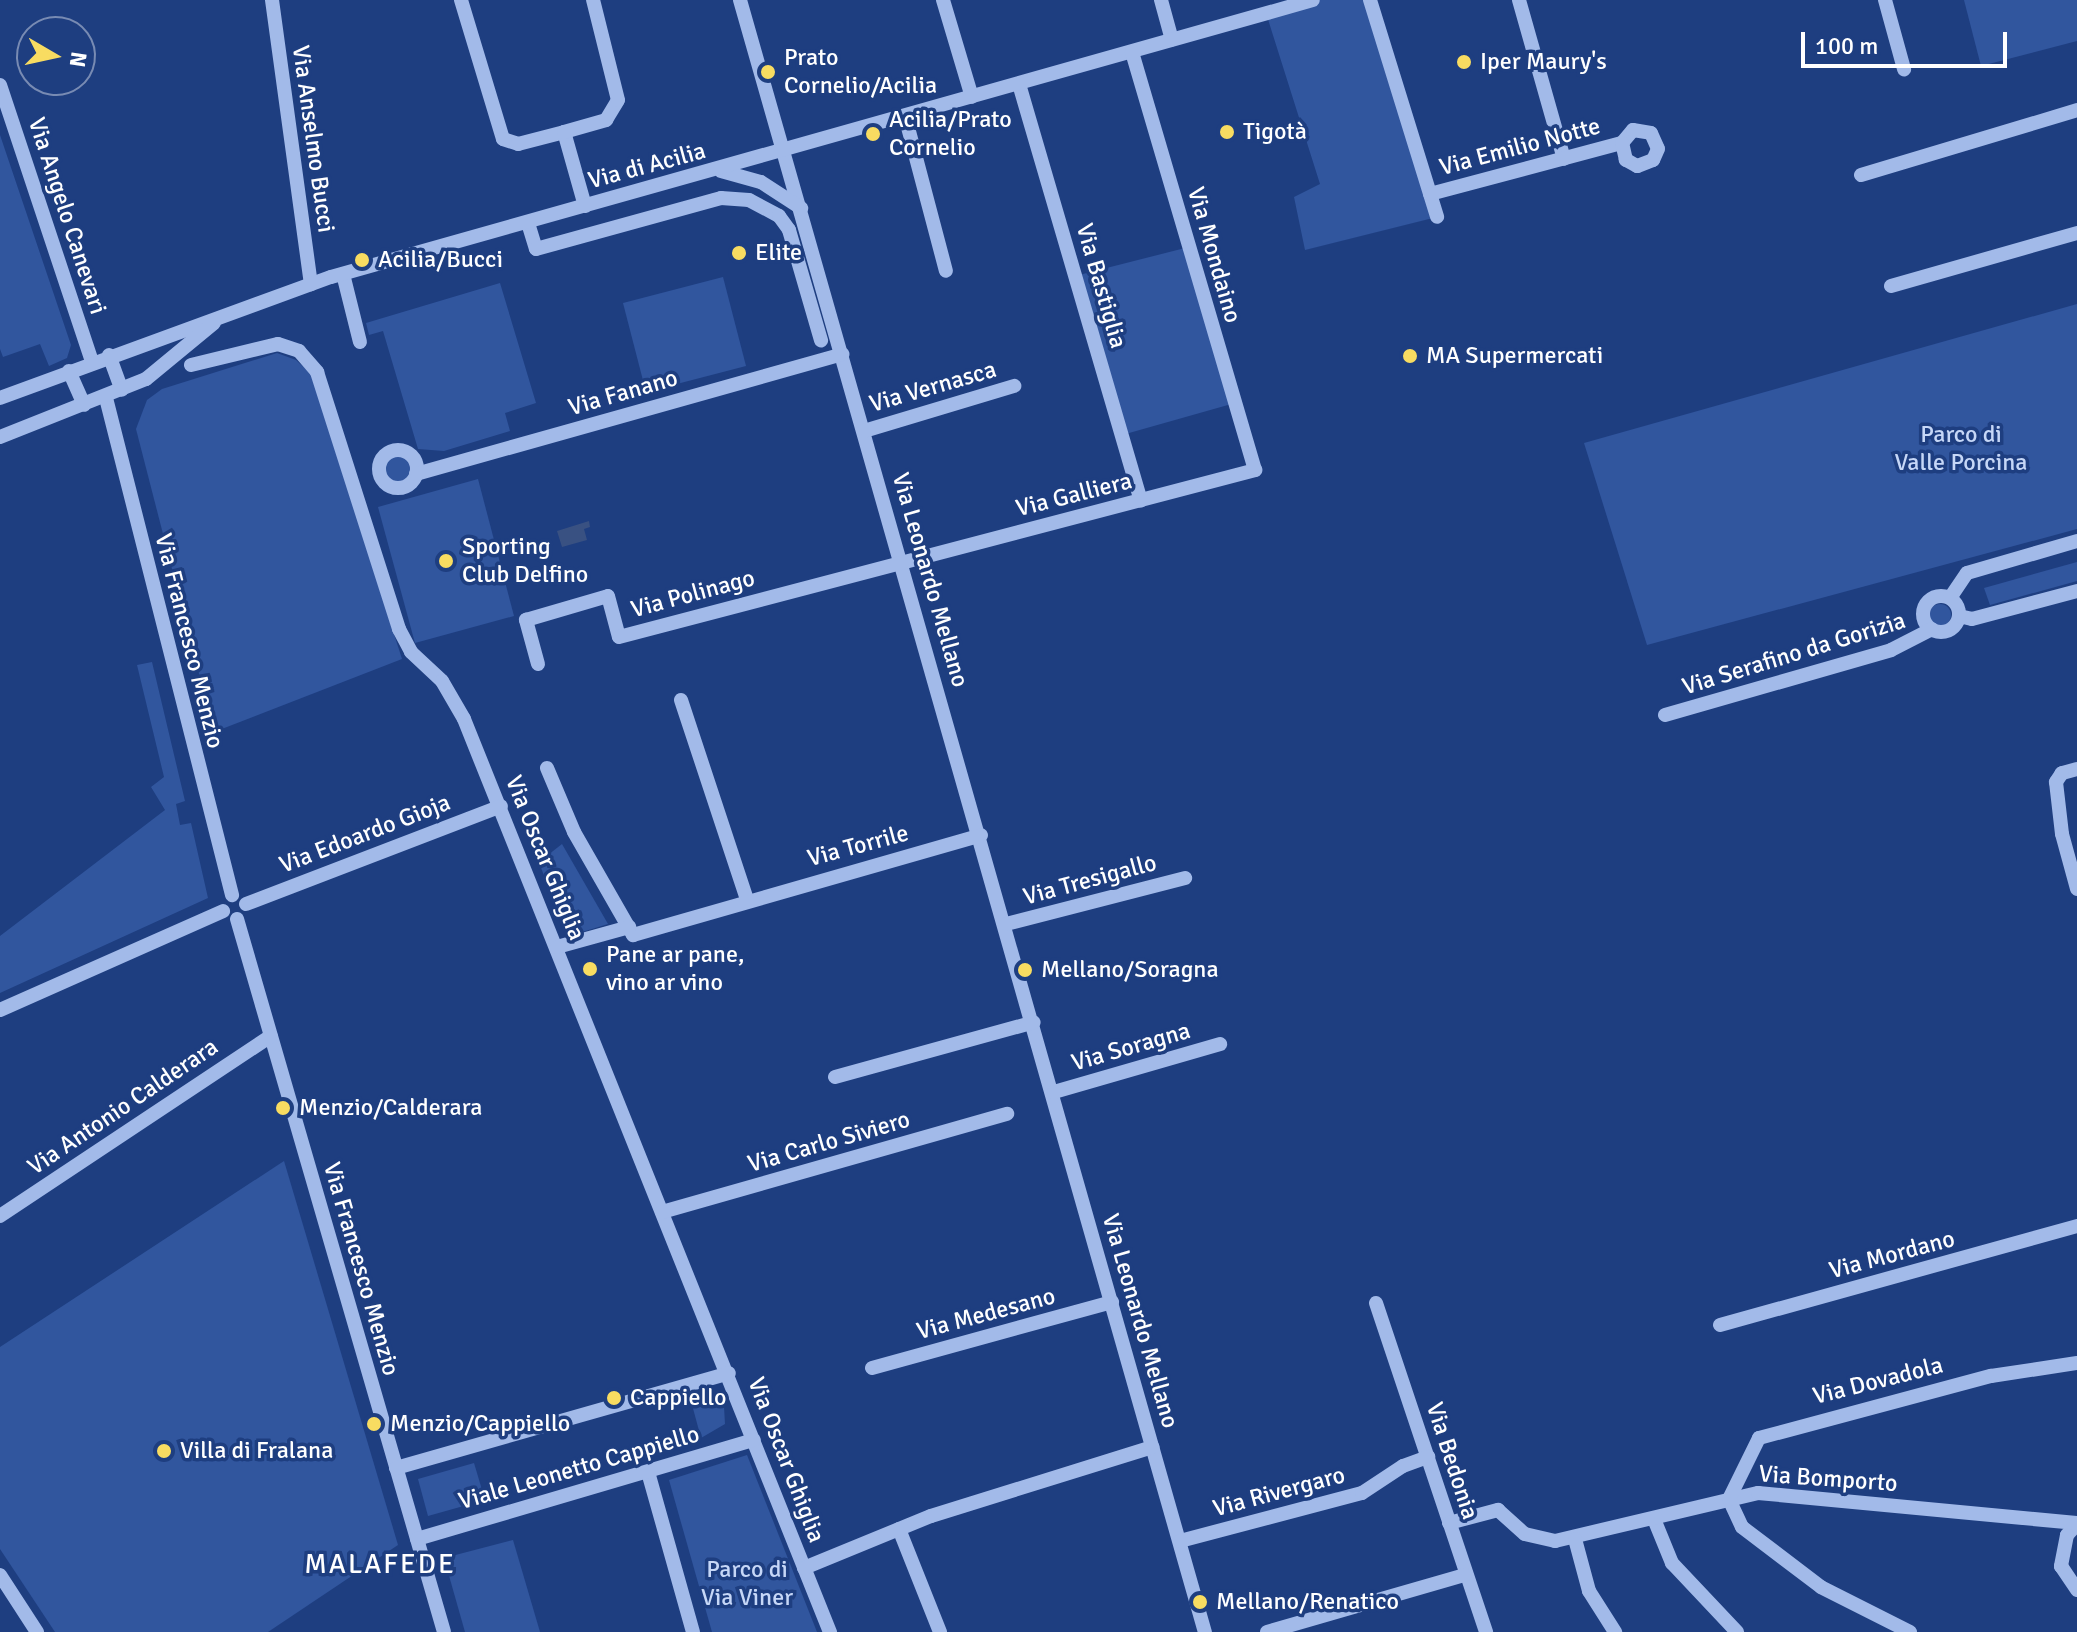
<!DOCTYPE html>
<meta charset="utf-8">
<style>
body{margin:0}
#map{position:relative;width:2077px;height:1632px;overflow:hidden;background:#1e3e80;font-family:Signika,sans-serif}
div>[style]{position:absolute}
.green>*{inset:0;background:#31569e}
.round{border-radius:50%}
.water>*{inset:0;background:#395182}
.minor>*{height:14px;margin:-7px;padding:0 7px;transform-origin:7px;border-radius:7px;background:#a2bae9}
.minor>.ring{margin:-7px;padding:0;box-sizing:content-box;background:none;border:14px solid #a2bae9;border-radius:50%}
.dots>*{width:22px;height:22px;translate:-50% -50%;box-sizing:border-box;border:4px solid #1e3e80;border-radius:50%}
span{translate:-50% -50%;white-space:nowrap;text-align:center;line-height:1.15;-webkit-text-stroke:7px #1e3e80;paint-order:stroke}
.poi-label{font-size:24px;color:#fff}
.left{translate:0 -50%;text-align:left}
.street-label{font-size:24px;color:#fff}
.park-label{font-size:24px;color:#c6d7f7}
.quarter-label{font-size:28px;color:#fff;letter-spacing:2px}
.north{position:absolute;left:16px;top:16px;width:80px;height:80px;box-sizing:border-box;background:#1e3e80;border:2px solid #788bb3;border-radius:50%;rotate:99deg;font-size:22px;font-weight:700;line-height:32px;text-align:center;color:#fff}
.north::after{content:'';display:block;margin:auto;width:28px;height:36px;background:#f8dc61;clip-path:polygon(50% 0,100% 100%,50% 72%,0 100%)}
.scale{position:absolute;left:1801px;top:32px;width:206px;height:36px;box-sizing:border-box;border:4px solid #fff;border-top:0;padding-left:10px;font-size:24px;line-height:28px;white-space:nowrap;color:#fff;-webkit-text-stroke:6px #1e3e80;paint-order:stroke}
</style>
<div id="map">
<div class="green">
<i style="clip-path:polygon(1308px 0,1370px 0,1437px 217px,1305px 250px,1294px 197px,1320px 184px,1266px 13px)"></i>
<i style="clip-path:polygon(1964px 0,2077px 0,2077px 41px,1981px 66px)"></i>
<i style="clip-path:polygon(0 135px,71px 345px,67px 358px,49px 366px,40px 344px,3px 357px,0 349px)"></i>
<i style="clip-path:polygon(1189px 247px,1235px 403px,1122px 435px,1075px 276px)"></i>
<i style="clip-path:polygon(723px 277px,746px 366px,646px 392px,623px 303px)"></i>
<i style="clip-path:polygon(500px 283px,536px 403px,505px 413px,510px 431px,444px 451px,418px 449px,383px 331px,369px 335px,366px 323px)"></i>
<i style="clip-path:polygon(2077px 304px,2077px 529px,1647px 645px,1584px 443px)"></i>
<i style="clip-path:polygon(277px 353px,296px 360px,311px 374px,402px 659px,214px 732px,136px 429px,147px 400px,162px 389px)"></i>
<i class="round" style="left:384px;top:455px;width:28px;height:28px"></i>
<i style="clip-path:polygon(478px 479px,514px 616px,415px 643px,378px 507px)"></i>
<i style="clip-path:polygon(2077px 562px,2077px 581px,1990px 605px,1984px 588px)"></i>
<i class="round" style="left:1929px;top:604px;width:22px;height:22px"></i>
<i style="clip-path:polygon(152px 662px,185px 801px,176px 804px,180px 825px,191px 823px,208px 898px,0 993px,0 936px,165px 810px,151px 787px,164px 777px,137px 665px)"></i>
<i style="clip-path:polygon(562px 844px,608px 924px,566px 937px,539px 862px)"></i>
<i style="clip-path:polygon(284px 1161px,398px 1545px,268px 1632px,55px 1632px,0 1549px,0 1347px)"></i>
<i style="clip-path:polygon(713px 1397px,724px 1407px,725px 1424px,701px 1438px,691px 1401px)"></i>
<i style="clip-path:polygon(747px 1455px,817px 1632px,712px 1632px,669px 1480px)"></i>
<i style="clip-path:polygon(474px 1463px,485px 1500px,428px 1516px,418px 1479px)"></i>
<i style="clip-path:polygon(513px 1540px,540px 1632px,465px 1632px,444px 1558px)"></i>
</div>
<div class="water">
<i style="clip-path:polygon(589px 521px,590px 527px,584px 529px,587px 540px,562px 547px,557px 531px)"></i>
</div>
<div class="minor">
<i style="left:272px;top:0;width:287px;rotate:82.2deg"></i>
<i style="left:461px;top:0;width:145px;rotate:73.2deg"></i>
<i style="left:503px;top:139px;width:16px;rotate:18deg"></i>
<i style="left:518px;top:144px;width:48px;rotate:-14.6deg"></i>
<i style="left:740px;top:0;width:1697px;rotate:74.1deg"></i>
<i style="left:943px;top:0;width:101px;rotate:73.4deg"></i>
<i style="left:1161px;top:0;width:41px;rotate:74.6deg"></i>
<i style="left:1370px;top:0;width:227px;rotate:72.8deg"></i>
<i style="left:1519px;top:0;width:165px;rotate:74.2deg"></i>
<i style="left:1885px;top:0;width:72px;rotate:74.6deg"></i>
<i style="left:1019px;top:84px;width:434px;rotate:73.7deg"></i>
<i style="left:0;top:85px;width:291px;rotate:71.6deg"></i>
<i style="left:905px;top:116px;width:160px;rotate:75.2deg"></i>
<i style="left:721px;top:171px;width:41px;rotate:15.4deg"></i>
<i style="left:761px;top:182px;width:48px;rotate:33deg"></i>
<i style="left:1861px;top:175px;width:226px;rotate:-16.7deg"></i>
<i style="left:1430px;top:194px;width:199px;rotate:-14.9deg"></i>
<i style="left:1622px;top:143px;width:17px;rotate:-50deg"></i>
<i style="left:1633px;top:130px;width:18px;rotate:9deg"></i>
<i style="left:1651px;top:133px;width:17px;rotate:66deg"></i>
<i style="left:1658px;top:149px;width:12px;rotate:114deg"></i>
<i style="left:1653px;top:160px;width:17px;rotate:159deg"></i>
<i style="left:1637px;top:166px;width:13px;rotate:-151deg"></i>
<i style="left:1626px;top:160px;width:17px;rotate:-103deg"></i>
<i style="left:585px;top:206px;width:77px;rotate:-105.8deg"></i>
<i style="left:564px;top:132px;width:44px;rotate:-15.9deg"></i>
<i style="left:606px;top:120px;width:23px;rotate:-59deg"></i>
<i style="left:618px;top:100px;width:103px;rotate:-104deg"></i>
<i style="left:528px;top:223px;width:27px;rotate:73deg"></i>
<i style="left:536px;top:249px;width:192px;rotate:-15.4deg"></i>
<i style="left:721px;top:198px;width:28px;rotate:4deg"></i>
<i style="left:749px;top:200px;width:34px;rotate:28deg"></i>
<i style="left:779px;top:216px;width:17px;rotate:54deg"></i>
<i style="left:789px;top:230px;width:115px;rotate:73.8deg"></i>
<i style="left:343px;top:274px;width:70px;rotate:76deg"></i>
<i style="left:1891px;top:286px;width:193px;rotate:-15.9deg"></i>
<i style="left:109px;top:355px;width:37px;rotate:70deg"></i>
<i style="left:191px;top:365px;width:89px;rotate:-13.6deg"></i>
<i style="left:278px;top:344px;width:22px;rotate:18deg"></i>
<i style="left:299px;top:351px;width:28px;rotate:49deg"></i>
<i style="left:317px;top:372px;width:270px;rotate:72.3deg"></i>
<i style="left:399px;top:629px;width:26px;rotate:62deg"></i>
<i style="left:411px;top:652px;width:42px;rotate:43.1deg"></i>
<i style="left:442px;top:681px;width:44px;rotate:59.9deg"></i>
<i style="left:464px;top:719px;width:984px;rotate:68.16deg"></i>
<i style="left:69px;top:371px;width:37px;rotate:66deg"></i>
<i style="left:0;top:398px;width:352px;rotate:-20.1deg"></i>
<i style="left:331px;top:277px;width:1020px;rotate:-15.75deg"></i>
<i style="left:106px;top:398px;width:513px;rotate:75.77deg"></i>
<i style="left:864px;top:431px;width:157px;rotate:-16.7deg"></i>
<i style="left:0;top:437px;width:157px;rotate:-21.7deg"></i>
<i style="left:146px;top:379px;width:88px;rotate:-39.5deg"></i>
<i class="ring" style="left:379px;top:450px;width:24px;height:24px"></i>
<i style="left:416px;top:474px;width:443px;rotate:-15.7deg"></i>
<i class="ring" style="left:1923px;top:596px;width:22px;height:22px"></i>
<i style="left:1950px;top:598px;width:30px;rotate:-56deg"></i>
<i style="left:1967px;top:573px;width:115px;rotate:-16.2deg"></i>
<i style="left:1959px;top:616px;width:13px;rotate:13deg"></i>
<i style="left:1972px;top:619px;width:109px;rotate:-14.9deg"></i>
<i style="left:538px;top:664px;width:46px;rotate:-105.3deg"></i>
<i style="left:526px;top:620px;width:85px;rotate:-16.3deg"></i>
<i style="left:608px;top:596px;width:42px;rotate:75deg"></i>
<i style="left:619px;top:637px;width:658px;rotate:-14.71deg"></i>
<i style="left:1255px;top:470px;width:436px;rotate:-106.4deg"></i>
<i style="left:681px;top:700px;width:210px;rotate:71.7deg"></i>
<i style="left:1665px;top:715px;width:235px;rotate:-16deg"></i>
<i style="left:1891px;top:650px;width:46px;rotate:-27.1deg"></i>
<i style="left:547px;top:768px;width:69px;rotate:67.1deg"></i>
<i style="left:574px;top:832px;width:119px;rotate:60.2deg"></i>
<i style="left:633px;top:935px;width:362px;rotate:-16deg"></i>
<i style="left:2077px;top:769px;width:16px;rotate:165deg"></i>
<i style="left:2062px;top:773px;width:11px;rotate:124deg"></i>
<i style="left:2056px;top:782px;width:52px;rotate:83.4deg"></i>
<i style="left:2062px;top:834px;width:57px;rotate:74.7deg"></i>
<i style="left:246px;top:904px;width:273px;rotate:-21deg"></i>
<i style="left:237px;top:919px;width:742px;rotate:73.81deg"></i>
<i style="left:1006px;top:924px;width:185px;rotate:-14.4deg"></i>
<i style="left:557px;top:947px;width:75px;rotate:-15.5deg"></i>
<i style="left:0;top:1010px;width:244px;rotate:-23.9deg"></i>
<i style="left:835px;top:1077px;width:206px;rotate:-15.4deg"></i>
<i style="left:1054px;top:1092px;width:173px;rotate:-16.1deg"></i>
<i style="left:662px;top:1212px;width:359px;rotate:-15.9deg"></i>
<i style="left:0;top:1216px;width:325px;rotate:-33.6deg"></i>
<i style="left:1376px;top:1303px;width:347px;rotate:71.5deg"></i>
<i style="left:1720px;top:1325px;width:370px;rotate:-15.5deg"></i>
<i style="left:872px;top:1368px;width:249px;rotate:-15.4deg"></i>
<i style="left:396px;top:1468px;width:346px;rotate:-15.9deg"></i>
<i style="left:648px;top:1472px;width:166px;rotate:74.3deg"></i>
<i style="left:1654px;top:1519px;width:48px;rotate:67.8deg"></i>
<i style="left:1672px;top:1563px;width:95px;rotate:46.7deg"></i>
<i style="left:1449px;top:1523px;width:51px;rotate:-14.9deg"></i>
<i style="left:1498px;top:1510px;width:36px;rotate:42deg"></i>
<i style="left:1525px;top:1534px;width:31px;rotate:13deg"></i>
<i style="left:1555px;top:1541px;width:209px;rotate:-13.3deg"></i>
<i style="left:1758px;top:1493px;width:320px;rotate:5.4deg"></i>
<i style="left:2077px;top:1524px;width:15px;rotate:132deg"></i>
<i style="left:2067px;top:1535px;width:32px;rotate:101deg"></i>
<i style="left:2061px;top:1566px;width:29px;rotate:56deg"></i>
<i style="left:899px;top:1529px;width:111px;rotate:68.3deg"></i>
<i style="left:417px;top:1539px;width:351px;rotate:-16.4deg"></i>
<i style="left:1575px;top:1539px;width:54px;rotate:74.9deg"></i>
<i style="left:1589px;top:1591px;width:49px;rotate:57.6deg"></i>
<i style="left:1180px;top:1541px;width:188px;rotate:-14.8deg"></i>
<i style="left:1362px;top:1493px;width:49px;rotate:-33.4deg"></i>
<i style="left:1403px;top:1466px;width:27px;rotate:-20deg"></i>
<i style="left:804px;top:1568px;width:137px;rotate:-22.3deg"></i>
<i style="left:931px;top:1516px;width:232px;rotate:-17.3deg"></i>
<i style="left:0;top:1575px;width:68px;rotate:57deg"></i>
<i style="left:1267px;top:1632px;width:206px;rotate:-16.1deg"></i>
<i style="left:1910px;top:1632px;width:100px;rotate:-153.2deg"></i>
<i style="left:1821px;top:1587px;width:99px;rotate:-142.8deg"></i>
<i style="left:1742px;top:1527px;width:31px;rotate:-115deg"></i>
<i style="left:1729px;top:1499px;width:68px;rotate:-63.8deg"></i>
<i style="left:1759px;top:1438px;width:240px;rotate:-15deg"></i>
<i style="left:1991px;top:1376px;width:87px;rotate:-8.6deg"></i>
</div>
<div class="dots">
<i style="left:1464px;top:62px;background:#f8dc61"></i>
<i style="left:768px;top:72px;background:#f8dc61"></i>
<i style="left:1227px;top:132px;background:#f8dc61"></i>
<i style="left:873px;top:134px;background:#f8dc61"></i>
<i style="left:739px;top:253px;background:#f8dc61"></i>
<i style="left:362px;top:260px;background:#f8dc61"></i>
<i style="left:1410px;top:356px;background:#f8dc61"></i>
<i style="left:446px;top:561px;background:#f8dc61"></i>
<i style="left:590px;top:969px;background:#f8dc61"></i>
<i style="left:1025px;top:970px;background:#f8dc61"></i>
<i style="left:283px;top:1108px;background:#f8dc61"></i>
<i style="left:614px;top:1398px;background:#f8dc61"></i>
<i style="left:374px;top:1424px;background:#f8dc61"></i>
<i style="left:164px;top:1451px;background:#f8dc61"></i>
<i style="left:1200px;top:1602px;background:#f8dc61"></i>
</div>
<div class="poi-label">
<span class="left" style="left:784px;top:72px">Prato<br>Cornelio/Acilia</span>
<span class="left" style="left:1480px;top:62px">Iper Maury's</span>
<span class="left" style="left:889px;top:134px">Acilia/Prato<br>Cornelio</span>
<span class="left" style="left:1243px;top:132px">Tigotà</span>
<span class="left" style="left:755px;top:253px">Elite</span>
<span class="left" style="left:378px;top:260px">Acilia/Bucci</span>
<span class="left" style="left:1426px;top:356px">MA Supermercati</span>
<span class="left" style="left:462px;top:561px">Sporting<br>Club Delfino</span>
<span class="left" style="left:606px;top:969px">Pane ar pane,<br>vino ar vino</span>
<span class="left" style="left:1041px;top:970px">Mellano/Soragna</span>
<span class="left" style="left:299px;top:1108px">Menzio/Calderara</span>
<span class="left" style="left:630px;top:1398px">Cappiello</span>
<span class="left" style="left:390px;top:1424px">Menzio/Cappiello</span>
<span class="left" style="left:180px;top:1451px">Villa di Fralana</span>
<span class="left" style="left:1216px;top:1602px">Mellano/Renatico</span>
</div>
<div class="street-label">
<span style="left:313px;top:139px;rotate:82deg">Via Anselmo Bucci</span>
<span style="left:1520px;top:147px;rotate:-15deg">Via Emilio Notte</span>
<span style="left:647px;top:166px;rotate:-15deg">Via di Acilia</span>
<span style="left:67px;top:216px;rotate:72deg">Via Angelo Canevari</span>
<span style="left:1214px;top:255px;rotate:74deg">Via Mondaino</span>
<span style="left:1101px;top:286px;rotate:74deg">Via Bastiglia</span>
<span style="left:933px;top:387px;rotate:-16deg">Via Vernasca</span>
<span style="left:623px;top:393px;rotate:-16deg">Via Fanano</span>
<span style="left:1074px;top:495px;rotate:-14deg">Via Galliera</span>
<span style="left:930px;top:580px;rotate:74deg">Via Leonardo Mellano</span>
<span style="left:693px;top:594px;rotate:-15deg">Via Polinago</span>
<span style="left:189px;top:641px;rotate:76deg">Via Francesco Menzio</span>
<span style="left:1794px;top:654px;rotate:-17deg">Via Serafino da Gorizia</span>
<span style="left:365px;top:834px;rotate:-21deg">Via Edoardo Gioja</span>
<span style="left:858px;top:846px;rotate:-15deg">Via Torrile</span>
<span style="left:545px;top:858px;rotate:68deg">Via Oscar Ghiglia</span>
<span style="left:1090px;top:880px;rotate:-15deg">Via Tresigallo</span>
<span style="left:1131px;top:1047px;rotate:-16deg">Via Soragna</span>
<span style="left:123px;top:1107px;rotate:-34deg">Via Antonio Calderara</span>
<span style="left:829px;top:1142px;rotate:-16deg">Via Carlo Siviero</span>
<span style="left:1892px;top:1255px;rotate:-15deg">Via Mordano</span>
<span style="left:361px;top:1269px;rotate:74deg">Via Francesco Menzio</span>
<span style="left:986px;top:1314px;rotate:-15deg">Via Medesano</span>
<span style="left:1140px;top:1321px;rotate:74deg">Via Leonardo Mellano</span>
<span style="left:1878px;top:1381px;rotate:-14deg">Via Dovadola</span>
<span style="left:786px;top:1460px;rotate:69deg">Via Oscar Ghiglia</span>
<span style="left:1452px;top:1461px;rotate:72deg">Via Bedonia</span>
<span style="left:579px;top:1468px;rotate:-16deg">Viale Leonetto Cappiello</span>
<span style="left:1828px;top:1479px;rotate:4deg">Via Bomporto</span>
<span style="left:1279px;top:1492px;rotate:-15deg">Via Rivergaro</span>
</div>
<div class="park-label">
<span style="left:1961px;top:449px">Parco di<br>Valle Porcina</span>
<span style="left:747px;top:1584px">Parco di<br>Via Viner</span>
</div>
<div class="quarter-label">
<span style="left:380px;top:1564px">MALAFEDE</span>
</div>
<div class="north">N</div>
<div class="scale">100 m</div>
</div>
